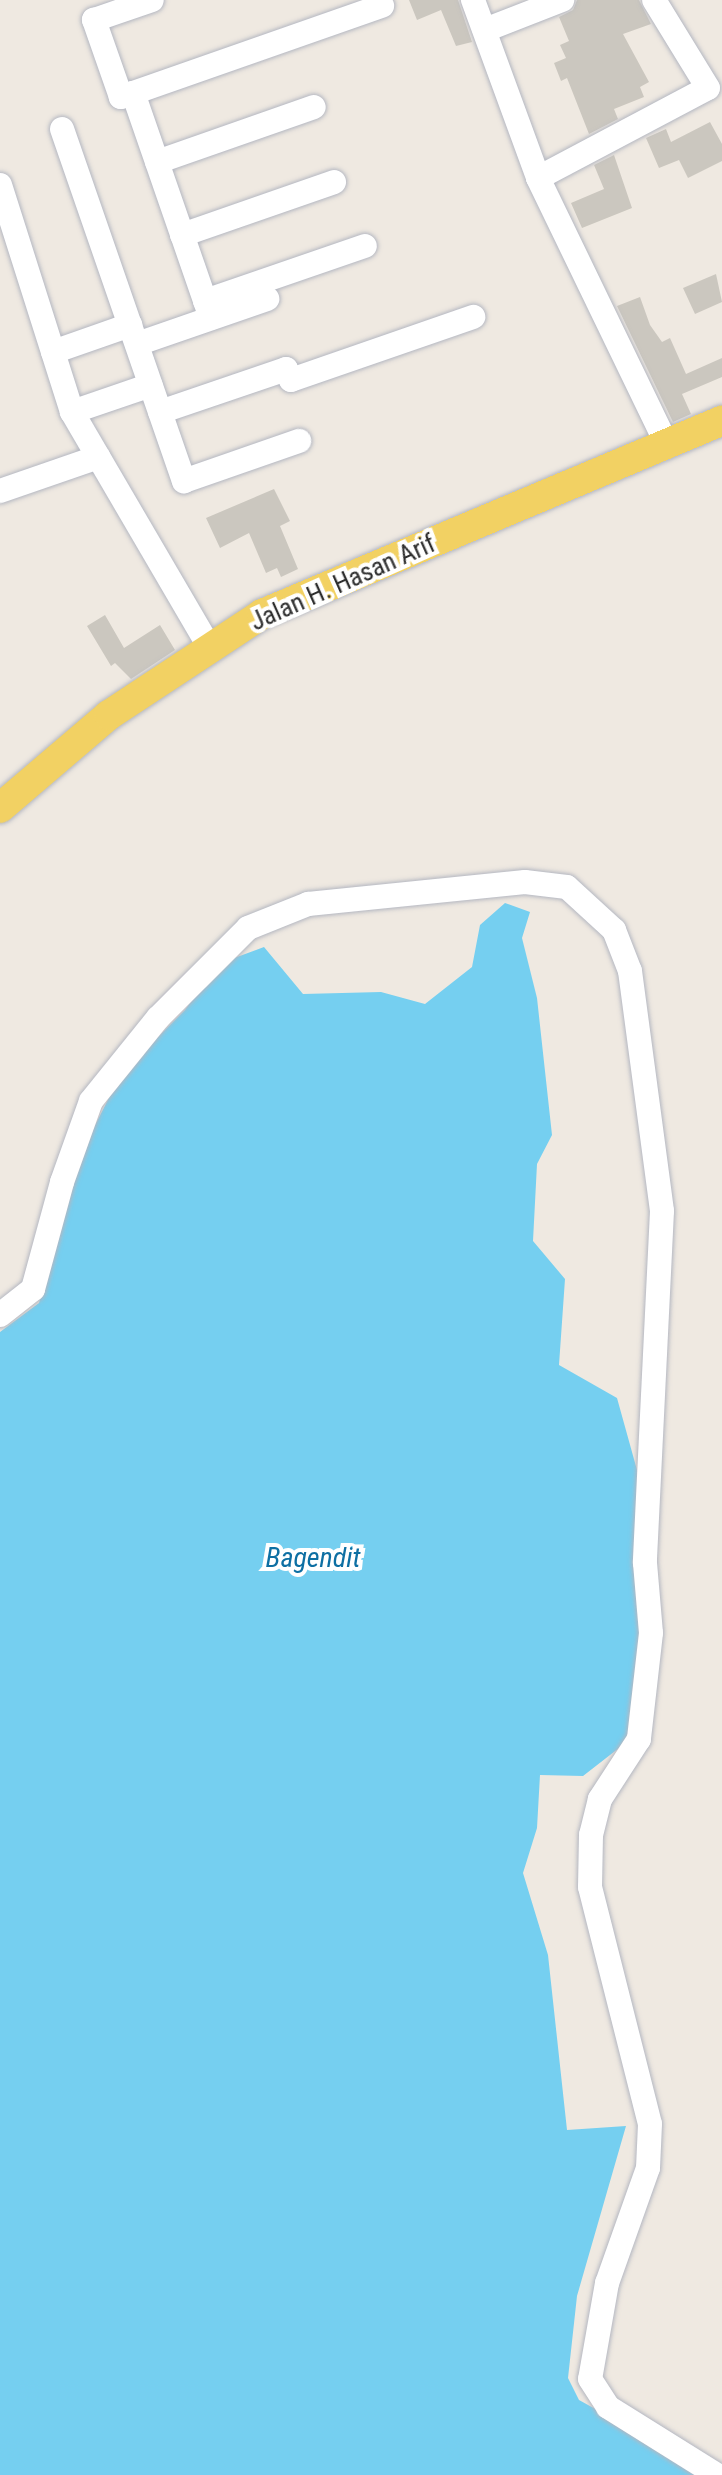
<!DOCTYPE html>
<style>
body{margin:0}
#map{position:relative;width:722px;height:2475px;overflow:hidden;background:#efe9e1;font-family:"Roboto Condensed",sans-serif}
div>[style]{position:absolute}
.water>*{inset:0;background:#75cff0}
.building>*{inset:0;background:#cbc7bf}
.roads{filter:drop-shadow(0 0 2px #b4b7c1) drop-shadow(0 0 2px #b4b7c1)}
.minor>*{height:24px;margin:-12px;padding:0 12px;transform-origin:12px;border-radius:12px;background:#fff}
.major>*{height:30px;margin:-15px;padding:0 15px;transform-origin:15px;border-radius:15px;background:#f2d163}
span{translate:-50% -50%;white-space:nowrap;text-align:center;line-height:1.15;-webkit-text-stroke:8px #fff;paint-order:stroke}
.street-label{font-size:26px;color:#2e2e2e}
.water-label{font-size:28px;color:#0d6fa3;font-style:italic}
</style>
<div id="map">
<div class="water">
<i style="clip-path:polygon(505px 903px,530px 912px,522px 938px,537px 998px,552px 1135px,537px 1164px,533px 1241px,565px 1279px,559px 1365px,617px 1398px,637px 1470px,656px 1640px,646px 1727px,583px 1776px,540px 1775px,537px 1828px,523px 1873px,548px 1955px,567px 2130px,626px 2126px,577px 2296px,568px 2378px,579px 2400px,715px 2475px,0 2475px,0 1332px,39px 1303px,77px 1161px,121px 1074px,185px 1010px,218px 964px,264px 947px,303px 994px,381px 992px,425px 1004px,472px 967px,480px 925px)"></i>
</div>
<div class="building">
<i style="clip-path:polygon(409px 0,458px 0,472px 42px,456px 46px,441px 10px,417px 20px)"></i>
<i style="clip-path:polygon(577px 0,639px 0,651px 24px,623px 34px,649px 82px,640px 87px,644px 97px,614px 109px,618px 119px,589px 134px,567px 78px,561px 81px,554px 63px,566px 58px,560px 45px,569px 41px,559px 17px,573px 10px)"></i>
<i style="clip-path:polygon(710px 122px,722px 144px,722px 161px,688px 178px,679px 160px,659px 168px,646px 138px,666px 129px,671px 142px)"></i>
<i style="clip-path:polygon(614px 155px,632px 208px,582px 228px,571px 203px,604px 189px,594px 165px)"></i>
<i style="clip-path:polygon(716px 274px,722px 302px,695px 314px,683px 288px)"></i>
<i style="clip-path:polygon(640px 297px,650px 325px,662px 342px,670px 338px,686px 374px,722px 358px,722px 377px,682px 394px,691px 414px,673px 422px,617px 306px)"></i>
<i style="clip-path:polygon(274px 489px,290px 521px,280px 526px,298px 569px,281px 577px,277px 568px,266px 573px,249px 533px,220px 548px,206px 518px)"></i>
<i style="clip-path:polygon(105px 615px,124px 648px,160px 625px,175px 650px,131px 679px,115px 663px,111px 666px,87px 626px)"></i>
</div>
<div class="roads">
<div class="minor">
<i style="left:473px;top:0;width:189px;rotate:69.9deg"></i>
<i style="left:538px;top:178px;width:292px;rotate:64.2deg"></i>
<i style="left:485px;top:30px;width:83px;rotate:-21.3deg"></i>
<i style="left:133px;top:93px;width:13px;rotate:162deg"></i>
<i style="left:121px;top:97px;width:82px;rotate:-109.3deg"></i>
<i style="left:94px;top:20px;width:61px;rotate:-19deg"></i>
<i style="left:62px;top:129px;width:373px;rotate:70.9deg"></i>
<i style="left:184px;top:481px;width:122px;rotate:-19.2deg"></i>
<i style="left:157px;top:162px;width:166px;rotate:-19.3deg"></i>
<i style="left:538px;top:178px;width:192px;rotate:-27.9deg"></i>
<i style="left:708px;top:88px;width:103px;rotate:-121.5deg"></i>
<i style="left:0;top:185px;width:238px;rotate:72.4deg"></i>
<i style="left:72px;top:412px;width:276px;rotate:59.7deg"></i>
<i style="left:182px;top:235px;width:161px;rotate:-19.2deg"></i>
<i style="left:205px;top:301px;width:169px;rotate:-19deg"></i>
<i style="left:211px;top:318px;width:238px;rotate:-109.1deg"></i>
<i style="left:133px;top:93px;width:264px;rotate:-19.3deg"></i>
<i style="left:137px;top:344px;width:138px;rotate:-19.1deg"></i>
<i style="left:53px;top:352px;width:82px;rotate:-19.3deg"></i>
<i style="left:72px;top:412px;width:83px;rotate:-18.9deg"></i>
<i style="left:160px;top:412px;width:133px;rotate:-18.8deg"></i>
<i style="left:286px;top:369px;width:12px;rotate:66deg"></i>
<i style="left:291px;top:380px;width:193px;rotate:-19.1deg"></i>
<i style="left:0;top:491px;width:104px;rotate:-19.1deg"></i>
<i style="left:0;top:1315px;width:42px;rotate:-38.2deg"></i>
<i style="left:33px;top:1289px;width:111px;rotate:-74.8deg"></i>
<i style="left:62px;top:1182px;width:86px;rotate:-70.3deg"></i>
<i style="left:91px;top:1101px;width:107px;rotate:-51.1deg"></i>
<i style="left:158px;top:1018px;width:127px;rotate:-45deg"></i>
<i style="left:248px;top:928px;width:65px;rotate:-21.8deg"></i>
<i style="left:308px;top:904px;width:218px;rotate:-5.8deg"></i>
<i style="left:525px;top:882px;width:42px;rotate:6.8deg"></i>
<i style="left:567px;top:887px;width:64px;rotate:42.5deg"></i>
<i style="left:614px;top:930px;width:44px;rotate:68.7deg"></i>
<i style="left:630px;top:971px;width:242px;rotate:82.4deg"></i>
<i style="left:662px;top:1211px;width:352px;rotate:92.8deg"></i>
<i style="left:645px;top:1563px;width:70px;rotate:85.1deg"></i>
<i style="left:651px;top:1633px;width:107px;rotate:96.5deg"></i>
<i style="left:639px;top:1739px;width:72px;rotate:123deg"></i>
<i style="left:600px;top:1799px;width:37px;rotate:104deg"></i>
<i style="left:591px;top:1835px;width:52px;rotate:91.1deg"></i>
<i style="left:590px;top:1887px;width:244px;rotate:75.8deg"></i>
<i style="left:650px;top:2124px;width:44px;rotate:92.6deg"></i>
<i style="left:648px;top:2168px;width:122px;rotate:109.6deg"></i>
<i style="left:607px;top:2283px;width:97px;rotate:100deg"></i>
<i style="left:590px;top:2379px;width:33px;rotate:57deg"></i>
<i style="left:608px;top:2407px;width:128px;rotate:32deg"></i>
</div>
<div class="major">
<i style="left:0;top:808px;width:143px;rotate:-40.5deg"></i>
<i style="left:109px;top:715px;width:183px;rotate:-33.4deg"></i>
<i style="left:262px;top:614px;width:499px;rotate:-22.8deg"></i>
</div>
</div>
<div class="street-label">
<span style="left:343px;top:583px;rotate:-24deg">Jalan H. Hasan Arif</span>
</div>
<div class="water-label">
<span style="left:313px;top:1558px">Bagendit</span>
</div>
</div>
